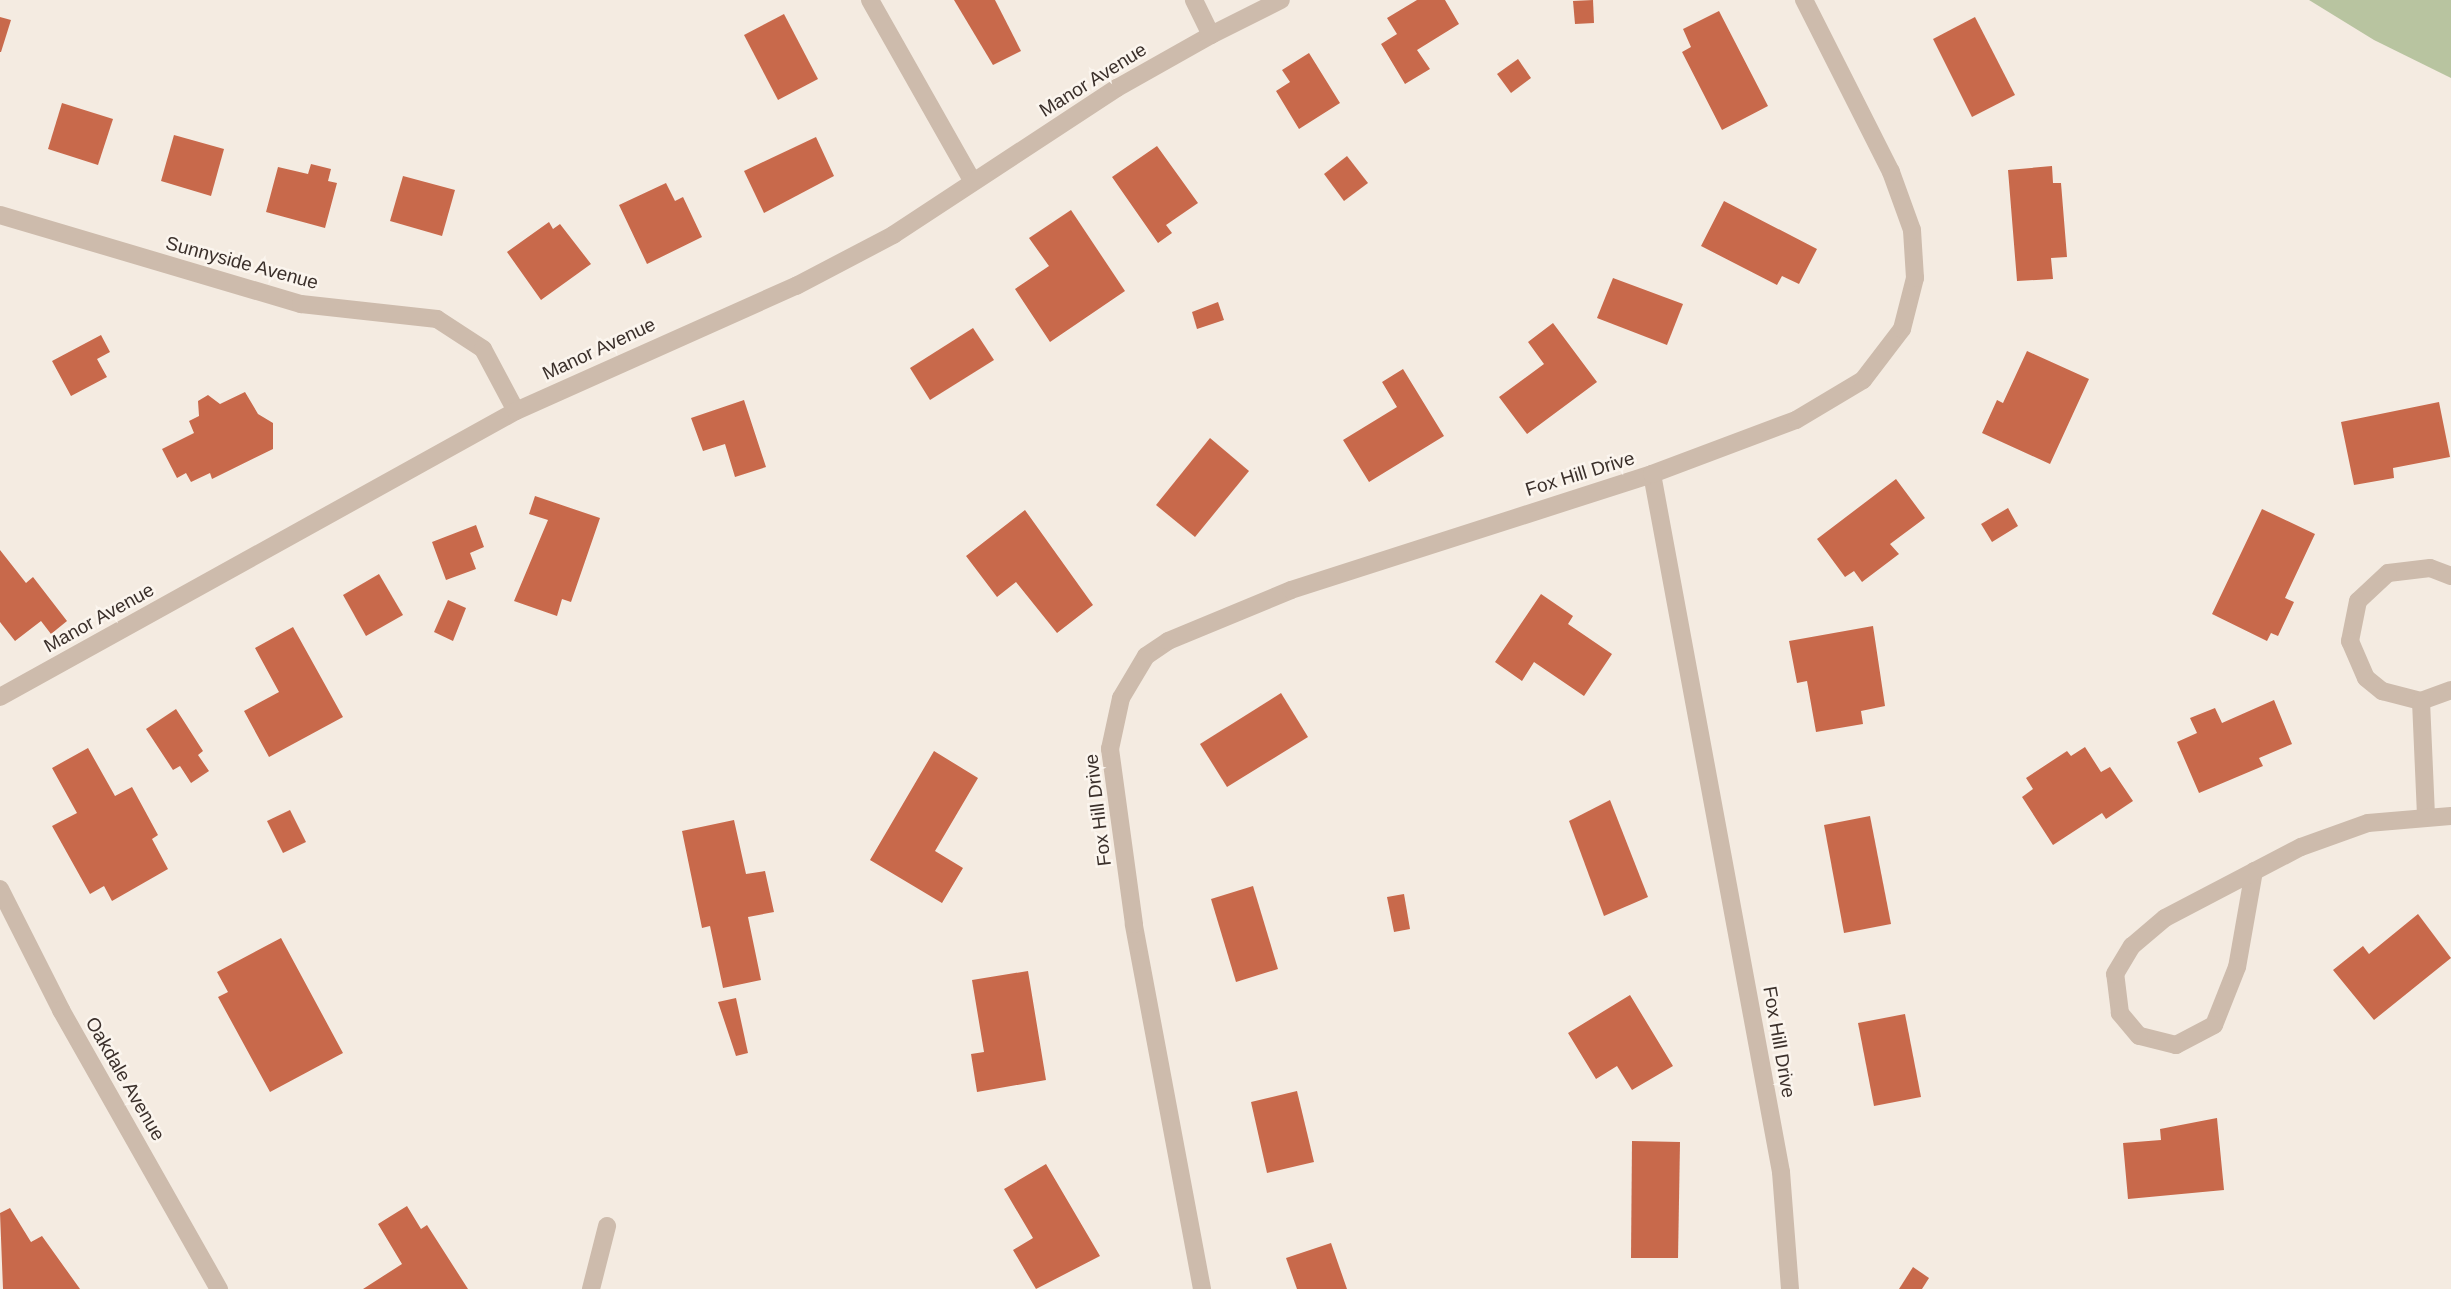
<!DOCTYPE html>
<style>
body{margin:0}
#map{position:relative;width:2451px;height:1289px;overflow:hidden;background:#f4ebe1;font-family:Helvetica,sans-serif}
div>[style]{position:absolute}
.green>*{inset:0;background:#b8c4a0}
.building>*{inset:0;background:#c8694b}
.minor>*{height:18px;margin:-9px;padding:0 9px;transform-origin:9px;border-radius:9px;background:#cdbbac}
.tertiary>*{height:18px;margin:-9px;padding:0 9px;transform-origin:9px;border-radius:9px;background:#cdbbac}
span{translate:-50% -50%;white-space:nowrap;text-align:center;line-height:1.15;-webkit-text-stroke:5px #fbf5ee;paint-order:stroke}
.street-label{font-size:19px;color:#3b302b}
</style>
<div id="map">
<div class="green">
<i style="clip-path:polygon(2309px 0,2451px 0,2451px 78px,2374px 40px)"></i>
</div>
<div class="building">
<i style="clip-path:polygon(954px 0,995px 0,1021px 51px,993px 65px)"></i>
<i style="clip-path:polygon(1417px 0,1445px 0,1459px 24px,1417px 50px,1430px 69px,1405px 84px,1381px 44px,1397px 34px,1387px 18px)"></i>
<i style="clip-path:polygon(1593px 0,1594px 23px,1575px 24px,1573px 1px)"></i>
<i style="clip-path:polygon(1719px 11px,1768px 106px,1722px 130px,1682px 52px,1691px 47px,1683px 29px)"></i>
<i style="clip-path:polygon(784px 14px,818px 79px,778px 100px,744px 35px)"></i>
<i style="clip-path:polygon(0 17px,11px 20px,1px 52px,0 52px)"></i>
<i style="clip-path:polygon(1975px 17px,2015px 95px,1972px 117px,1933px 39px)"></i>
<i style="clip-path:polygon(1309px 53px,1340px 103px,1299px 129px,1276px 91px,1290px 82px,1282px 70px)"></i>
<i style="clip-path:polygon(1518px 59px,1531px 78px,1511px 93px,1497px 74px)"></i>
<i style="clip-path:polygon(62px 103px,113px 119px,98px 165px,48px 149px)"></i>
<i style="clip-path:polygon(174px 135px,224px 149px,211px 196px,161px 181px)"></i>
<i style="clip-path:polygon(816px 137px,834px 176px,764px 213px,744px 171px)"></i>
<i style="clip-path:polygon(1157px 146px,1198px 203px,1166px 225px,1172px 233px,1158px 243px,1112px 177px)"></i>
<i style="clip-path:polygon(1347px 156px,1368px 183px,1344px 201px,1324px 174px)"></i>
<i style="clip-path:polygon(311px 164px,331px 169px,328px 181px,337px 183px,325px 228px,266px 212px,278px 167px,308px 174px)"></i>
<i style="clip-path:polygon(2052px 166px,2053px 183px,2061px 183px,2067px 257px,2051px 258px,2053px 279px,2017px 281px,2008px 170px)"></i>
<i style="clip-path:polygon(403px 176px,455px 190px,442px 236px,390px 221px)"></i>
<i style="clip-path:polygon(666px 183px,675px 201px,683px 197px,702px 237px,647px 264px,619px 205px)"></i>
<i style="clip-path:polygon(1724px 201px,1817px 249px,1799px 284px,1782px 276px,1777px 285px,1701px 246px)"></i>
<i style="clip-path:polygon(1071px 210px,1125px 291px,1050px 342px,1015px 289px,1049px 266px,1029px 238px)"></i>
<i style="clip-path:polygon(549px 222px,553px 229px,560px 224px,591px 264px,541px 300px,507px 252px)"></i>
<i style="clip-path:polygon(1613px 278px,1683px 304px,1667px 345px,1597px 318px)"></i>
<i style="clip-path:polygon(1218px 302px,1224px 320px,1197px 329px,1192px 312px)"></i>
<i style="clip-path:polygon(1553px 323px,1597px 382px,1527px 434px,1499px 397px,1544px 364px,1528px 342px)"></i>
<i style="clip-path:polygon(973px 328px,994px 360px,930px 400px,910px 368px)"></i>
<i style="clip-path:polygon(101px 335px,110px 352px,97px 359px,107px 377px,71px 396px,52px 361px)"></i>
<i style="clip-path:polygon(2027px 351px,2089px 379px,2050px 464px,1982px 433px,1997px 400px,2003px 403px)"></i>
<i style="clip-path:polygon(1403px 369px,1444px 436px,1369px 482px,1343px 440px,1397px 407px,1382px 382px)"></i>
<i style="clip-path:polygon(245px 392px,258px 414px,273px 423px,273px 449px,212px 479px,210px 473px,191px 482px,186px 473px,177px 478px,162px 449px,194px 433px,189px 421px,199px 416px,198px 401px,208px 395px,220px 404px)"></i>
<i style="clip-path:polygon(744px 400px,766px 467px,735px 477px,725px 444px,703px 451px,691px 418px)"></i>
<i style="clip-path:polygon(2439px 402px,2450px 457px,2393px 468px,2394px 478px,2354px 485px,2341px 422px)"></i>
<i style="clip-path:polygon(1210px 438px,1249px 471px,1195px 537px,1156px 505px)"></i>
<i style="clip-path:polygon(1896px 479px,1925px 518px,1890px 544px,1899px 554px,1862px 582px,1854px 571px,1845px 577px,1817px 539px)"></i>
<i style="clip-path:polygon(535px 496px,600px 518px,571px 602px,562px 599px,557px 616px,514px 601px,548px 520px,529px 514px)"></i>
<i style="clip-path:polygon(2008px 508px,2018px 526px,1992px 542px,1981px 524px)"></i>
<i style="clip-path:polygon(2262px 509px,2315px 534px,2285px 598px,2294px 602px,2278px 636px,2271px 633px,2267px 641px,2212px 614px)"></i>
<i style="clip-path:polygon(1025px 510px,1093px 605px,1057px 633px,1016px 582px,997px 597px,966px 556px)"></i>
<i style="clip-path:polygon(476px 525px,484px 547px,470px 553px,476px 569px,446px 580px,432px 542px)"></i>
<i style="clip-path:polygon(0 550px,26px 583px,33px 577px,67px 621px,51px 634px,41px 621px,15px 641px,0 622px)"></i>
<i style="clip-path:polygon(379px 574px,403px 615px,366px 636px,343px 595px)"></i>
<i style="clip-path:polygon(1541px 594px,1573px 616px,1568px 624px,1612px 654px,1584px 696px,1534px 662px,1522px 681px,1495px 662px)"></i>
<i style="clip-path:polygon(448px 600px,466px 608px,453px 641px,434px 632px)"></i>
<i style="clip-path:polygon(1873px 626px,1885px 706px,1861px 711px,1863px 724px,1816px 732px,1807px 681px,1797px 683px,1789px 641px)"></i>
<i style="clip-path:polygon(293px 627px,343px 717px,269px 757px,244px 711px,279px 692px,255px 648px)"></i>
<i style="clip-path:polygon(1281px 693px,1308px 737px,1227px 787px,1200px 744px)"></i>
<i style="clip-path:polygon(2274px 700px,2292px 744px,2259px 758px,2263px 766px,2199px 793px,2177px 742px,2197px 733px,2190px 718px,2215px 708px,2222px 723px)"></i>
<i style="clip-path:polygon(176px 709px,203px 751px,198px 755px,209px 771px,191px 783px,180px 766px,173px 770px,146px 729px)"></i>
<i style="clip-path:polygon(2085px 747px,2101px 772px,2110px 767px,2133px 801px,2106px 819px,2102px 813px,2053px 845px,2022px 797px,2033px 789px,2026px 778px,2067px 751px,2071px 756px)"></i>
<i style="clip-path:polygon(88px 748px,115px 796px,132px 787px,158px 835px,152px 839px,168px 869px,112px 901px,104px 886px,90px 894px,52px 826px,77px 813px,52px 768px)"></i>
<i style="clip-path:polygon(934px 751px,978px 778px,935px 851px,963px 868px,942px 903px,870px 860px)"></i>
<i style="clip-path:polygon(1610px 800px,1648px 897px,1604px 916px,1569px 821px)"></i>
<i style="clip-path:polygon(290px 810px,306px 842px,283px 853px,267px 821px)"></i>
<i style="clip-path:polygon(1870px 816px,1891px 924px,1844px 933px,1824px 825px)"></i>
<i style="clip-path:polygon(734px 820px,746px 874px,765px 871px,774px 912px,748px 917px,761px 980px,723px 988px,710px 926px,702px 928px,682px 831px)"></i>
<i style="clip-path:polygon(1253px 886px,1278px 969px,1236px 982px,1211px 899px)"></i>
<i style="clip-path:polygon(1404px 894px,1410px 929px,1394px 932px,1387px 897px)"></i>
<i style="clip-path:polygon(2418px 914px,2451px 958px,2374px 1020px,2333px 970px,2363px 946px,2369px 954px)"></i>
<i style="clip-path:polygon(281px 938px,343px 1053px,270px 1092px,218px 997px,228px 992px,217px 972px)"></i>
<i style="clip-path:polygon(1028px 971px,1046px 1080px,977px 1092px,971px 1054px,984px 1052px,972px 980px)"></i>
<i style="clip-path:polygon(1630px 995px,1673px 1066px,1632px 1090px,1617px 1066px,1596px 1079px,1568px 1033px)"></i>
<i style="clip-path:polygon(736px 998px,748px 1053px,736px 1056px,718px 1002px)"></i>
<i style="clip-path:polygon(1905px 1014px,1921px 1097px,1874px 1106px,1858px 1023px)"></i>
<i style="clip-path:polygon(1297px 1091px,1314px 1162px,1267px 1173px,1251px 1102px)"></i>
<i style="clip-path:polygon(2217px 1118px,2224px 1190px,2128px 1199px,2123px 1143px,2161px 1140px,2160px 1129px)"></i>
<i style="clip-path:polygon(1632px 1141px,1680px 1142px,1678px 1258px,1631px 1258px)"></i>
<i style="clip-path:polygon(1046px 1164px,1100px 1256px,1036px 1289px,1013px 1250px,1033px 1238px,1004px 1189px)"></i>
<i style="clip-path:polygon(407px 1206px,421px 1229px,427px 1225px,468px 1289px,363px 1289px,402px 1264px,378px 1224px)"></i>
<i style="clip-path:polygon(10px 1208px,31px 1242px,42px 1236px,80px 1289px,3px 1289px,0 1213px)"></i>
<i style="clip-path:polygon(1331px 1243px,1347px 1289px,1297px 1289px,1286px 1258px)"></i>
<i style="clip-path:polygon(1913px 1267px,1929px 1278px,1922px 1289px,1899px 1289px)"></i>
</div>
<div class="minor">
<i style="left:870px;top:0;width:209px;rotate:60.5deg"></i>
<i style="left:1211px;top:35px;width:78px;rotate:-26.6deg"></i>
<i style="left:0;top:215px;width:314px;rotate:16.5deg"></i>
<i style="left:301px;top:304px;width:137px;rotate:6.3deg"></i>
<i style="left:437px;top:319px;width:55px;rotate:33.1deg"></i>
<i style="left:483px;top:349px;width:70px;rotate:62deg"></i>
<i style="left:1652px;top:474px;width:710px;rotate:79.53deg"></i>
<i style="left:1781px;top:1172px;width:117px;rotate:85.6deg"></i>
<i style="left:2451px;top:576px;width:22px;rotate:-159deg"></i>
<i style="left:2430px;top:568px;width:42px;rotate:173.2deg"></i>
<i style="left:2388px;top:573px;width:41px;rotate:137deg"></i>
<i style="left:2358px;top:601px;width:41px;rotate:101.3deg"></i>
<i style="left:2350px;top:641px;width:40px;rotate:66.6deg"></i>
<i style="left:2366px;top:678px;width:21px;rotate:39deg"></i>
<i style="left:2382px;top:691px;width:40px;rotate:14.4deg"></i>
<i style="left:2421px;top:701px;width:32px;rotate:-20deg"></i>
<i style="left:2421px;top:701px;width:113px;rotate:87.5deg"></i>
<i style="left:2254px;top:871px;width:97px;rotate:100deg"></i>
<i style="left:2237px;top:967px;width:62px;rotate:111.6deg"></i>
<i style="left:2214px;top:1025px;width:43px;rotate:152.2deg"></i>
<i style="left:2176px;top:1045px;width:38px;rotate:-166deg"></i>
<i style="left:2139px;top:1036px;width:30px;rotate:-130deg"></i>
<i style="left:2120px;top:1013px;width:39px;rotate:-97deg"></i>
<i style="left:2115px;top:974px;width:33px;rotate:-59deg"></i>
<i style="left:2132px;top:946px;width:43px;rotate:-40.3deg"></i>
<i style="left:2165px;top:918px;width:153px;rotate:-27.6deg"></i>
<i style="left:2301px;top:847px;width:71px;rotate:-19.7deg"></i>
<i style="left:2368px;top:823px;width:83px;rotate:-4.8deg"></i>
<i style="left:0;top:889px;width:136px;rotate:63.2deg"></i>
<i style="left:61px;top:1010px;width:321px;rotate:60.5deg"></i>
<i style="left:591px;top:1289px;width:65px;rotate:-75.7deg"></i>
<i style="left:1202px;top:1289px;width:371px;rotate:-100.6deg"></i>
<i style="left:1134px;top:924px;width:177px;rotate:-97.8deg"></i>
<i style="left:1110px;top:749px;width:52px;rotate:-77.8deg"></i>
<i style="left:1121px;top:698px;width:49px;rotate:-59.2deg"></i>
<i style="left:1146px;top:656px;width:27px;rotate:-34deg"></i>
<i style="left:1168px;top:641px;width:133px;rotate:-22.5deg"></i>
<i style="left:1291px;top:590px;width:379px;rotate:-17.8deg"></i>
<i style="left:1652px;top:474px;width:154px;rotate:-20.6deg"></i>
<i style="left:1796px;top:420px;width:78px;rotate:-30.8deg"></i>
<i style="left:1863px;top:380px;width:64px;rotate:-52.6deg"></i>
<i style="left:1902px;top:329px;width:53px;rotate:-75.7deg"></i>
<i style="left:1915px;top:278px;width:48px;rotate:-93.6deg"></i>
<i style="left:1912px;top:230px;width:62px;rotate:-109.9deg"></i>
<i style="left:1891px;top:172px;width:193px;rotate:-116.8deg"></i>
</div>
<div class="tertiary">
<i style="left:0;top:697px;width:590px;rotate:-29deg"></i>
<i style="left:516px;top:411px;width:307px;rotate:-24.1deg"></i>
<i style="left:796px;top:286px;width:110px;rotate:-27.7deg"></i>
<i style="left:893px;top:235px;width:268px;rotate:-33.3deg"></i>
<i style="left:1117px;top:88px;width:108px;rotate:-29.4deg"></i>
<i style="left:1211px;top:35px;width:39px;rotate:-116deg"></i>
</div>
<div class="street-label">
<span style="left:1093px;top:80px;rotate:-32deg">Manor Avenue</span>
<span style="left:242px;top:263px;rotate:15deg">Sunnyside Avenue</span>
<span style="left:599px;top:349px;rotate:-25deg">Manor Avenue</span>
<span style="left:1580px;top:474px;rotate:-17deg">Fox Hill Drive</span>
<span style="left:99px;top:618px;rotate:-29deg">Manor Avenue</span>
<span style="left:1098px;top:810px;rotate:-97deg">Fox Hill Drive</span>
<span style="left:1779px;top:1042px;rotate:80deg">Fox Hill Drive</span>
<span style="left:125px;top:1079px;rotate:60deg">Oakdale Avenue</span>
</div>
</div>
